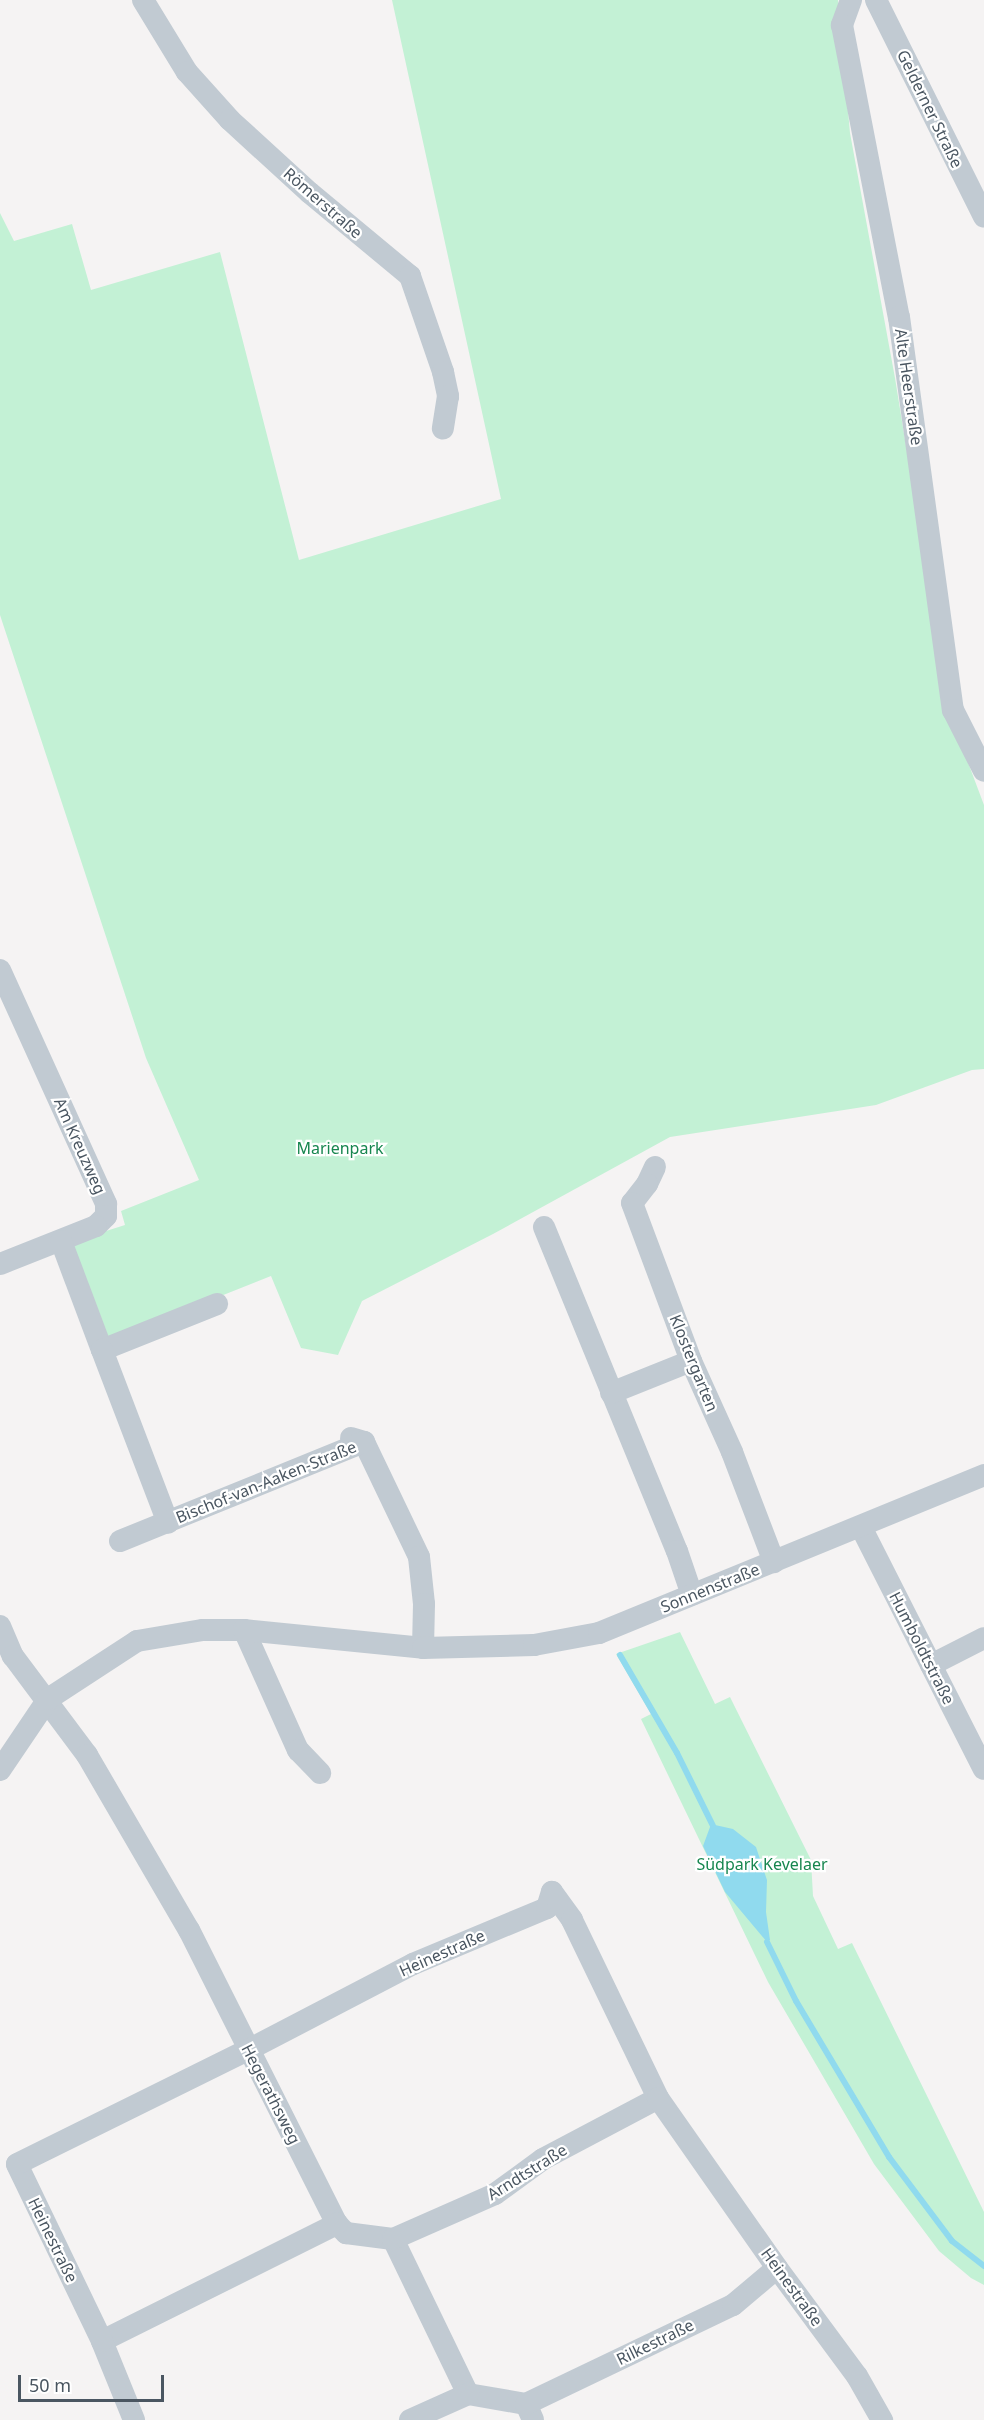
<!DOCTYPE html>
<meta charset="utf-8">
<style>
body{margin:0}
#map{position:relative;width:984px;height:2420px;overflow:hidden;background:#f5f3f3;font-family:"Noto Sans",sans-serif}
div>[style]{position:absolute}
.green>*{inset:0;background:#c3f1d5}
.water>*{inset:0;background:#90daee}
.stream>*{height:6px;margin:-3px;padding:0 3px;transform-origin:3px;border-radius:3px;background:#90daee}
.minor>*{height:22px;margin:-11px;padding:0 11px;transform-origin:11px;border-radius:11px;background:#c1cad2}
span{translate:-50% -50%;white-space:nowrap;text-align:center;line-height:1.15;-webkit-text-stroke:4.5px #fff;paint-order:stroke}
.street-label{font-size:16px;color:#4a5661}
.park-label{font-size:16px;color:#17864f}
.scale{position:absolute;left:18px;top:2375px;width:146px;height:27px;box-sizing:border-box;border:3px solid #4a5661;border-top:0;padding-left:8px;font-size:18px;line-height:21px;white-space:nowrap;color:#4a5661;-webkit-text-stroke:4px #fff;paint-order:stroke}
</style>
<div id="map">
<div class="green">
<i style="clip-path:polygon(392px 0,838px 0,850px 133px,895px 378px,949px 712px,984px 805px,984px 1069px,972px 1070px,876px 1105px,670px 1137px,493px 1234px,362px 1301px,338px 1355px,301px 1348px,271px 1276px,105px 1342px,65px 1244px,125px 1225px,121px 1211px,199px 1180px,146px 1058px,0 615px,0 213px,14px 241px,72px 224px,91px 290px,220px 252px,299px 560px,501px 499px)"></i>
<i style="clip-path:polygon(680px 1632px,715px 1704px,730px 1697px,811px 1860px,813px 1896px,838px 1949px,852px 1943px,984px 2212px,984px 2285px,971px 2278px,939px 2251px,874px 2164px,768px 1982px,641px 1719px,651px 1714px,616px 1654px)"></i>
</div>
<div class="water">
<i style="clip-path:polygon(715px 1825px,733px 1829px,756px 1847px,767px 1880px,766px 1912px,770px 1940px,767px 1942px,725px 1892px,703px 1846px,710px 1827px)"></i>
</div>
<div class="stream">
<i style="left:620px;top:1655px;width:113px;rotate:59.8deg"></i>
<i style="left:677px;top:1753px;width:81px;rotate:63.7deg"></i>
<i style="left:767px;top:1942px;width:66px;rotate:63.8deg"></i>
<i style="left:796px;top:2001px;width:182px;rotate:59.2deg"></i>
<i style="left:889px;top:2157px;width:105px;rotate:53.1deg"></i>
<i style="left:952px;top:2241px;width:41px;rotate:38deg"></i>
</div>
<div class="minor">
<i style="left:143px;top:0;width:84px;rotate:58.6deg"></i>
<i style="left:187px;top:72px;width:64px;rotate:48.1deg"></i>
<i style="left:230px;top:120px;width:108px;rotate:42.4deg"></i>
<i style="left:310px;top:193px;width:130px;rotate:39.7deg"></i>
<i style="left:410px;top:276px;width:102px;rotate:71deg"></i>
<i style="left:443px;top:372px;width:25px;rotate:78deg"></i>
<i style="left:448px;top:396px;width:33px;rotate:99deg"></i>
<i style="left:851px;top:0;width:27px;rotate:110deg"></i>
<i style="left:842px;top:25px;width:298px;rotate:79deg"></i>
<i style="left:899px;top:317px;width:397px;rotate:82.2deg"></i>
<i style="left:953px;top:710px;width:68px;rotate:63.1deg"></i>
<i style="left:876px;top:0;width:242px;rotate:63.5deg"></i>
<i style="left:0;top:970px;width:257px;rotate:65.6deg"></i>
<i style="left:106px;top:1204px;width:12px;rotate:90deg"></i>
<i style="left:106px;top:1216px;width:14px;rotate:135deg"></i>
<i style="left:96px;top:1226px;width:103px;rotate:158.4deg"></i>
<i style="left:655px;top:1167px;width:19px;rotate:115deg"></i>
<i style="left:647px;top:1184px;width:24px;rotate:128deg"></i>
<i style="left:632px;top:1203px;width:169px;rotate:69.5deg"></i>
<i style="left:691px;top:1361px;width:100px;rotate:65.7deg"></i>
<i style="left:732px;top:1452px;width:118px;rotate:69.1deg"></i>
<i style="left:544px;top:1227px;width:350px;rotate:67.7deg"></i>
<i style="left:677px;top:1551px;width:46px;rotate:71.2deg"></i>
<i style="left:61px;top:1241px;width:116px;rotate:69.4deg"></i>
<i style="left:102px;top:1350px;width:124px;rotate:-21.8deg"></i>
<i style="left:102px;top:1350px;width:185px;rotate:69.1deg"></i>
<i style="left:611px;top:1393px;width:86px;rotate:-21.8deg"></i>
<i style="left:351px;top:1438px;width:14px;rotate:17deg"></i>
<i style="left:364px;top:1442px;width:127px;rotate:64.4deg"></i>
<i style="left:419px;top:1557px;width:47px;rotate:83.9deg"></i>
<i style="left:424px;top:1604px;width:44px;rotate:91.3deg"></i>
<i style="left:861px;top:1527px;width:271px;rotate:63.1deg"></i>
<i style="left:120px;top:1541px;width:263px;rotate:-22.1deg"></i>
<i style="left:0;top:1626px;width:33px;rotate:67deg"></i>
<i style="left:13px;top:1656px;width:124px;rotate:53.2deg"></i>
<i style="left:87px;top:1755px;width:203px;rotate:59.8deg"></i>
<i style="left:189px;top:1930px;width:329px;rotate:63.3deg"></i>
<i style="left:337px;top:2224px;width:13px;rotate:45deg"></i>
<i style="left:346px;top:2233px;width:47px;rotate:7.3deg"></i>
<i style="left:393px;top:2239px;width:172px;rotate:64.2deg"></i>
<i style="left:468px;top:2394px;width:59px;rotate:9.8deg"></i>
<i style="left:526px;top:2404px;width:17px;rotate:66deg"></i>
<i style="left:244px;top:1630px;width:132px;rotate:65.8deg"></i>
<i style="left:298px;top:1750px;width:32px;rotate:46deg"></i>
<i style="left:931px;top:1665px;width:59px;rotate:-27deg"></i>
<i style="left:0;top:1770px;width:86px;rotate:-55.9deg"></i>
<i style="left:48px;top:1699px;width:106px;rotate:-33.1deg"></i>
<i style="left:137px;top:1641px;width:67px;rotate:-9.5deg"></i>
<i style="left:203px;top:1630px;width:41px"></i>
<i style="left:244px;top:1630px;width:180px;rotate:5.7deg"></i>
<i style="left:423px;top:1648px;width:111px;rotate:-1.5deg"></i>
<i style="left:534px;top:1645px;width:66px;rotate:-10.5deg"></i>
<i style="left:599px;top:1633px;width:416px;rotate:-22.3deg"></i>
<i style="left:393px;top:2239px;width:111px;rotate:-23.8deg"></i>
<i style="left:495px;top:2194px;width:59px;rotate:-36.1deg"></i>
<i style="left:543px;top:2159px;width:130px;rotate:-27.9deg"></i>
<i style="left:102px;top:2341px;width:263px;rotate:-26.5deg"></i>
<i style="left:526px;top:2404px;width:229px;rotate:-25.6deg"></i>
<i style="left:733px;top:2305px;width:57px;rotate:-40.1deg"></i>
<i style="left:134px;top:2420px;width:85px;rotate:-112.1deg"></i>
<i style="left:102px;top:2341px;width:196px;rotate:-115.7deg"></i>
<i style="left:17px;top:2164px;width:258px;rotate:-26.3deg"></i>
<i style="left:248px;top:2050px;width:186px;rotate:-27.5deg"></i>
<i style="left:413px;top:1964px;width:145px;rotate:-22.7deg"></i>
<i style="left:547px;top:1908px;width:17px;rotate:-73deg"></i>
<i style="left:552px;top:1892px;width:34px;rotate:54deg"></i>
<i style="left:572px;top:1920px;width:198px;rotate:64.2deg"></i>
<i style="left:658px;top:2098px;width:208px;rotate:55deg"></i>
<i style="left:777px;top:2268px;width:134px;rotate:53.5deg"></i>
<i style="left:857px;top:2376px;width:51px;rotate:60.4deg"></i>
<i style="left:410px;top:2420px;width:64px;rotate:-24.1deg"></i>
</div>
<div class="street-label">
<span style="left:930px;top:109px;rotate:64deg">Gelderner Straße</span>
<span style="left:323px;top:203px;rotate:41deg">Römerstraße</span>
<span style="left:909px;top:387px;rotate:82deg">Alte Heerstraße</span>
<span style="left:80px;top:1146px;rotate:66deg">Am Kreuzweg</span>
<span style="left:694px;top:1363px;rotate:68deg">Klostergarten</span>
<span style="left:266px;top:1482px;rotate:-22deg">Bischof-van-Aaken-Straße</span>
<span style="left:710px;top:1588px;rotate:-22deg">Sonnenstraße</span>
<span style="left:922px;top:1648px;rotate:63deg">Humboldtstraße</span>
<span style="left:442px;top:1953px;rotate:-24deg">Heinestraße</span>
<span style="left:271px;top:2094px;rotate:63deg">Hegerathsweg</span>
<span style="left:527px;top:2172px;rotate:-32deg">Arndtstraße</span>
<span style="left:53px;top:2240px;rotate:64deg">Heinestraße</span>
<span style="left:792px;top:2287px;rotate:54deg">Heinestraße</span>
<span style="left:655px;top:2342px;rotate:-26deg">Rilkestraße</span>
</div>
<div class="park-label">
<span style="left:340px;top:1148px">Marienpark</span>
<span style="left:762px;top:1864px">Südpark Kevelaer</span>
</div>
<div class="scale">50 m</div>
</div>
